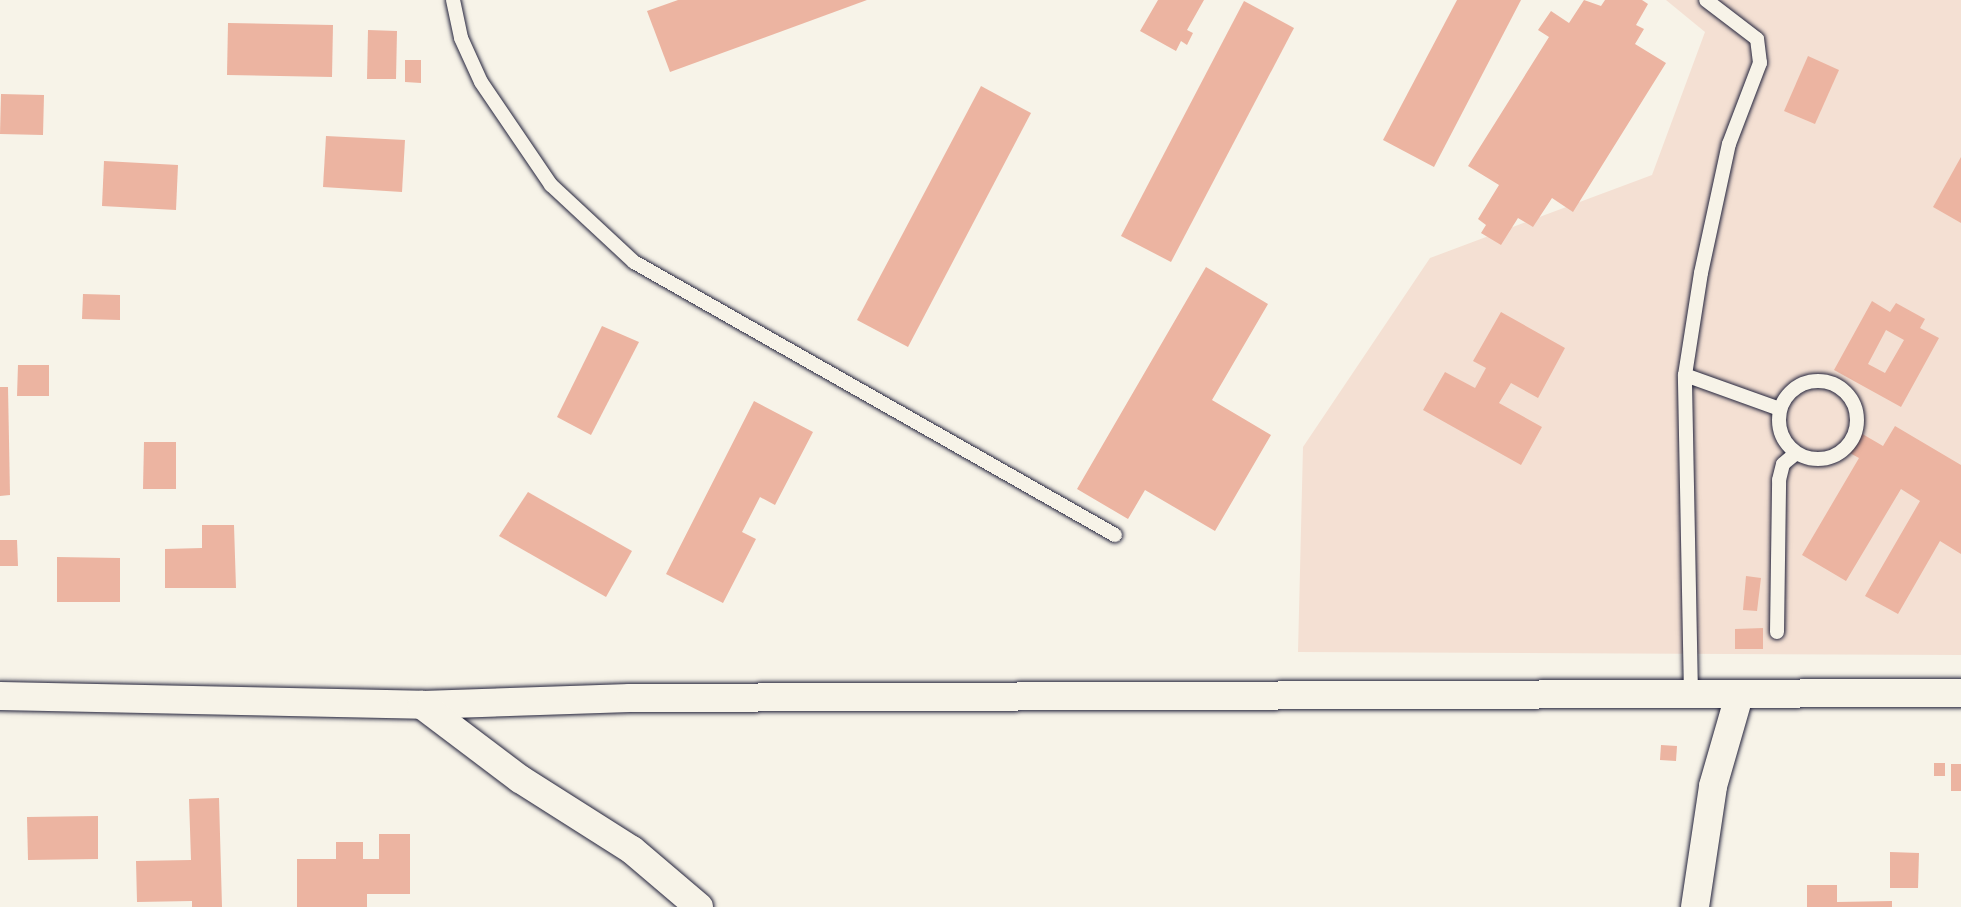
<!DOCTYPE html>
<style>
body{margin:0}
#map{position:relative;width:1961px;height:907px;overflow:hidden;background:#f7f3e8;font-family:Kalam,sans-serif}
div>[style]{position:absolute}
.built>*{inset:0;background:#f4e0d3}
.building>*{inset:0;background:#ecb4a1}
.roads{filter:drop-shadow(0 0 2px #22223b) drop-shadow(0 0 2px #22223b)}
.service>*{height:14px;margin:-7px;padding:0 7px;transform-origin:7px;border-radius:7px;background:#f7f3e8}
.service>.ring{margin:-7px;padding:0;box-sizing:content-box;background:none;border:14px solid #f7f3e8;border-radius:50%}
.minor>*{height:28px;margin:-14px;padding:0 14px;transform-origin:14px;border-radius:14px;background:#f7f3e8}
span{translate:-50% -50%;white-space:nowrap;text-align:center;line-height:1.15;-webkit-text-stroke:5px #f7f3e8;paint-order:stroke}
</style>
<div id="map">
<div class="built">
<i style="clip-path:polygon(1666px 0,1961px 0,1961px 655px,1298px 652px,1303px 447px,1430px 258px,1652px 175px,1705px 32px)"></i>
</div>
<div class="building">
<i style="clip-path:polygon(678px 0,867px 0,670px 72px,647px 11px)"></i>
<i style="clip-path:polygon(1158px 0,1204px 0,1187px 30px,1193px 33px,1187px 45px,1181px 41px,1176px 51px,1140px 31px)"></i>
<i style="clip-path:polygon(1457px 0,1521px 0,1434px 167px,1383px 140px)"></i>
<i style="clip-path:polygon(1584px 0,1601px 6px,1605px 0,1642px 0,1648px 4px,1636px 25px,1644px 29px,1635px 44px,1666px 63px,1573px 212px,1552px 198px,1533px 227px,1518px 218px,1501px 245px,1481px 233px,1486px 225px,1478px 219px,1499px 185px,1468px 166px,1549px 37px,1538px 30px,1551px 11px,1569px 23px)"></i>
<i style="clip-path:polygon(1244px 1px,1294px 28px,1171px 262px,1121px 236px)"></i>
<i style="clip-path:polygon(228px 23px,333px 25px,332px 77px,227px 75px)"></i>
<i style="clip-path:polygon(368px 30px,397px 31px,396px 79px,367px 79px)"></i>
<i style="clip-path:polygon(1808px 56px,1839px 70px,1815px 124px,1784px 111px)"></i>
<i style="clip-path:polygon(405px 60px,421px 60px,421px 83px,405px 82px)"></i>
<i style="clip-path:polygon(981px 86px,1031px 113px,908px 347px,857px 320px)"></i>
<i style="clip-path:polygon(1px 94px,44px 95px,43px 135px,0 134px)"></i>
<i style="clip-path:polygon(326px 136px,405px 140px,402px 192px,323px 187px)"></i>
<i style="clip-path:polygon(1961px 157px,1961px 223px,1933px 207px)"></i>
<i style="clip-path:polygon(104px 161px,178px 165px,176px 210px,102px 206px)"></i>
<i style="clip-path:polygon(1206px 267px,1268px 304px,1212px 400px,1271px 435px,1215px 531px,1145px 490px,1128px 519px,1077px 489px)"></i>
<i style="clip-path:polygon(83px 294px,120px 295px,120px 320px,82px 319px)"></i>
<i style="clip-path:polygon(evenodd,1872px 301px,1890px 312px,1896px 303px,1925px 319px,1920px 328px,1939px 338px,1901px 407px,1834px 370px,1872px 301px,1886px 330px,1904px 340px,1885px 373px,1868px 364px,1886px 330px)"></i>
<i style="clip-path:polygon(1501px 312px,1565px 348px,1538px 398px,1511px 383px,1499px 403px,1542px 427px,1521px 465px,1423px 410px,1445px 372px,1475px 388px,1486px 368px,1473px 361px)"></i>
<i style="clip-path:polygon(602px 326px,639px 342px,591px 435px,557px 417px)"></i>
<i style="clip-path:polygon(18px 365px,49px 365px,49px 396px,17px 396px)"></i>
<i style="clip-path:polygon(0 387px,8px 387px,10px 495px,0 496px)"></i>
<i style="clip-path:polygon(754px 401px,813px 432px,775px 505px,760px 497px,742px 532px,756px 539px,723px 603px,666px 574px)"></i>
<i style="clip-path:polygon(1895px 426px,1961px 465px,1961px 554px,1940px 541px,1898px 614px,1865px 596px,1920px 501px,1901px 489px,1846px 581px,1802px 555px,1859px 458px,1848px 452px,1859px 432px,1883px 446px)"></i>
<i style="clip-path:polygon(144px 442px,176px 442px,176px 489px,143px 489px)"></i>
<i style="clip-path:polygon(528px 492px,632px 551px,606px 597px,499px 536px)"></i>
<i style="clip-path:polygon(202px 525px,234px 525px,236px 588px,165px 588px,165px 549px,202px 548px)"></i>
<i style="clip-path:polygon(0 540px,17px 540px,18px 566px,0 566px)"></i>
<i style="clip-path:polygon(57px 557px,120px 558px,120px 602px,57px 602px)"></i>
<i style="clip-path:polygon(1746px 576px,1761px 578px,1757px 611px,1743px 610px)"></i>
<i style="clip-path:polygon(1763px 628px,1763px 649px,1735px 649px,1735px 629px)"></i>
<i style="clip-path:polygon(1661px 745px,1677px 746px,1676px 761px,1660px 760px)"></i>
<i style="clip-path:polygon(1934px 763px,1945px 763px,1945px 776px,1934px 776px)"></i>
<i style="clip-path:polygon(1951px 764px,1961px 764px,1961px 791px,1951px 791px)"></i>
<i style="clip-path:polygon(219px 798px,222px 907px,192px 907px,192px 901px,137px 902px,136px 861px,191px 860px,189px 799px)"></i>
<i style="clip-path:polygon(98px 816px,98px 859px,28px 860px,27px 817px)"></i>
<i style="clip-path:polygon(379px 834px,410px 834px,410px 894px,367px 894px,367px 907px,297px 907px,297px 859px,336px 859px,336px 842px,363px 842px,363px 859px,379px 859px)"></i>
<i style="clip-path:polygon(1890px 852px,1919px 853px,1918px 888px,1890px 888px)"></i>
<i style="clip-path:polygon(1807px 885px,1837px 885px,1837px 902px,1892px 901px,1892px 907px,1807px 907px)"></i>
</div>
<div class="roads">
<div class="service">
<i style="left:453px;top:0;width:39px;rotate:78deg"></i>
<i style="left:461px;top:38px;width:48px;rotate:65.6deg"></i>
<i style="left:481px;top:82px;width:125px;rotate:55.8deg"></i>
<i style="left:551px;top:185px;width:113px;rotate:42.9deg"></i>
<i style="left:634px;top:262px;width:553px;rotate:29.58deg"></i>
<i style="left:1685px;top:375px;width:101px;rotate:19.7deg"></i>
<i class="ring" style="left:1779px;top:381px;width:64px;height:64px"></i>
<i style="left:1777px;top:632px;width:152px;rotate:-89.2deg"></i>
<i style="left:1779px;top:480px;width:16px;rotate:-76deg"></i>
<i style="left:1783px;top:464px;width:17px;rotate:-40deg"></i>
<i style="left:1691px;top:695px;width:320px;rotate:-91.1deg"></i>
<i style="left:1685px;top:375px;width:103px;rotate:-81.1deg"></i>
<i style="left:1701px;top:273px;width:132px;rotate:-77.8deg"></i>
<i style="left:1729px;top:144px;width:87px;rotate:-69.1deg"></i>
<i style="left:1760px;top:63px;width:24px;rotate:-97deg"></i>
<i style="left:1757px;top:39px;width:64px;rotate:-142.6deg"></i>
</div>
<div class="minor">
<i style="left:0;top:696px;width:422px;rotate:1.2deg"></i>
<i style="left:422px;top:705px;width:208px;rotate:-1.9deg"></i>
<i style="left:630px;top:698px;width:1331px;rotate:-0.22deg"></i>
<i style="left:422px;top:705px;width:123px;rotate:37.1deg"></i>
<i style="left:520px;top:779px;width:133px;rotate:32.4deg"></i>
<i style="left:632px;top:850px;width:88px;rotate:40.4deg"></i>
<i style="left:1695px;top:907px;width:122px;rotate:-81.5deg"></i>
<i style="left:1713px;top:786px;width:94px;rotate:-73.9deg"></i>
</div>
</div>
</div>
